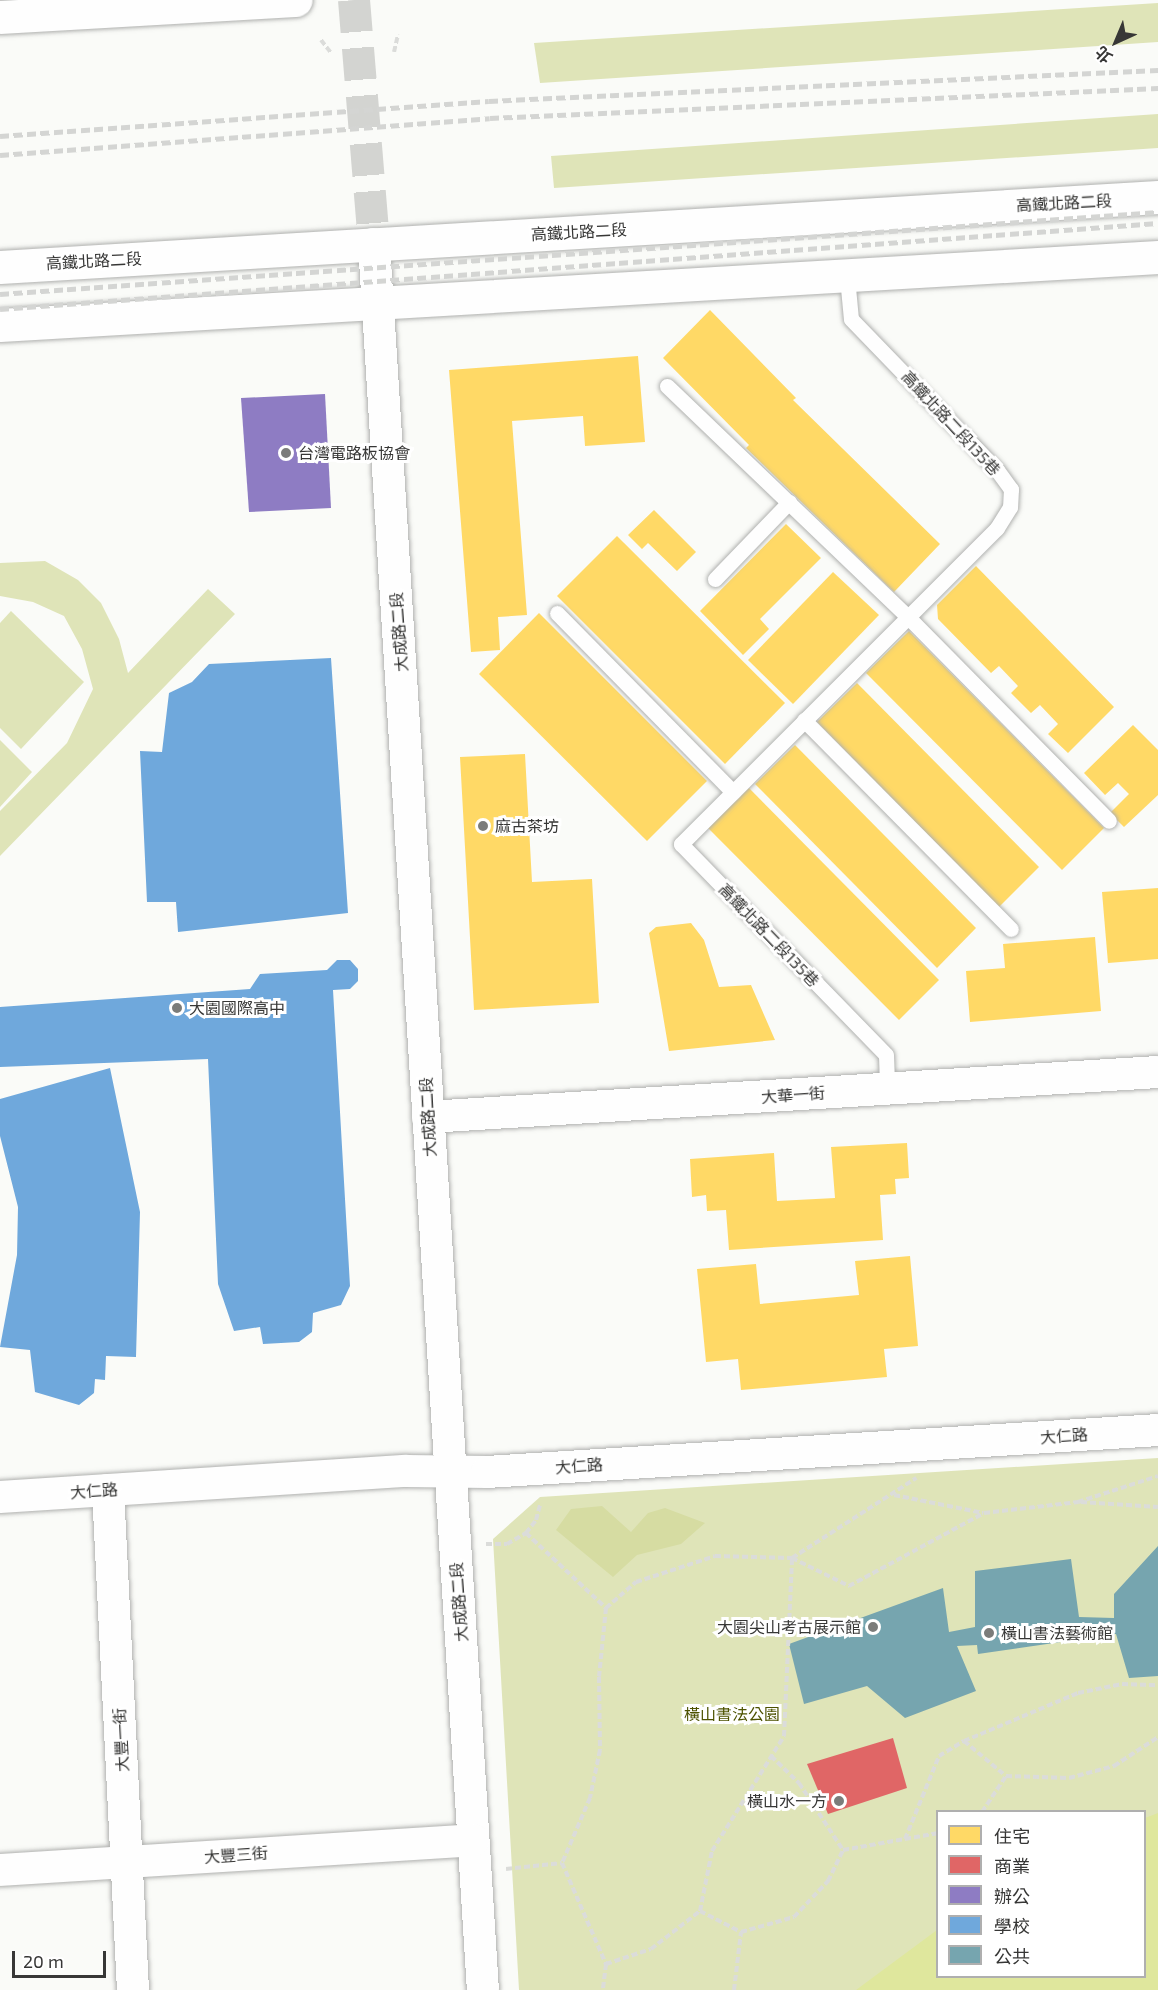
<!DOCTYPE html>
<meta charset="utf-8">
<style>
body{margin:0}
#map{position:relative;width:1158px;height:1990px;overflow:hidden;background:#fafbf8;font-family:"Exo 2","Noto Sans TC",sans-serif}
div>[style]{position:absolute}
.green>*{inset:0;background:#dfe4b8}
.forest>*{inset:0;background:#d6dca2}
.water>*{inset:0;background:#dfe79d}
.homes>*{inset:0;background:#ffd966}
.shops>*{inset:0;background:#e06666}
.offices>*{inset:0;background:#8e7cc3}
.schools>*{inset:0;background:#6fa8dc}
.public>*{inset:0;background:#76a5af}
.street-tunnel>*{height:32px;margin-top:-16px;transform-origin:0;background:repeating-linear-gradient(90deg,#d3d4d1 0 32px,transparent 0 48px)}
.path>*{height:4px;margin-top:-2px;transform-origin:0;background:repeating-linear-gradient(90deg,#dbdcda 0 6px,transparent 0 9px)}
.roads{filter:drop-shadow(0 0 2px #b0b1af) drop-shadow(0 0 2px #b0b1af)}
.lane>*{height:15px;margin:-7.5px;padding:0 7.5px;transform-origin:7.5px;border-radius:7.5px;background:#fefefe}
.street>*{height:32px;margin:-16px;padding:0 16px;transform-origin:16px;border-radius:16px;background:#fefefe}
.secondary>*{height:33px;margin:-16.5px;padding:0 16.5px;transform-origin:16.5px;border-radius:16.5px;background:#fefefe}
.rail>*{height:4.5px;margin-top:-2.25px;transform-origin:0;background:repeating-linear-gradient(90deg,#d4d5d3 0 9px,transparent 0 13.5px)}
.dots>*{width:16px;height:16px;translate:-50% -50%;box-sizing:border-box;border:3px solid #fff;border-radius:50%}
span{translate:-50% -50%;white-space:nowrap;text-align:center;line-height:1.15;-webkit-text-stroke:6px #fff;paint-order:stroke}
.street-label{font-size:16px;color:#373736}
.poi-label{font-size:16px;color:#373736}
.left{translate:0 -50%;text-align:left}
.right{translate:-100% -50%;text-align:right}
.park-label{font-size:16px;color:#4d5200}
.legend{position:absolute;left:936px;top:1810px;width:210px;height:168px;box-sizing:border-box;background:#fff;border:2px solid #afafaf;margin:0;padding:8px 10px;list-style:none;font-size:18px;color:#373736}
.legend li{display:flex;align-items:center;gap:12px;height:30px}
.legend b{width:30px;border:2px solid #afafaf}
.north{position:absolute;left:1086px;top:12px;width:60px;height:60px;-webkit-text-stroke:4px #fff;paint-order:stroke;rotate:224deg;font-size:16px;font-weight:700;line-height:24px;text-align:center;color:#373736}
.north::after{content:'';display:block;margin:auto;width:21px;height:27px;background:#373736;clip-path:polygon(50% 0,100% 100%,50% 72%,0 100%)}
.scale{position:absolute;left:12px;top:1951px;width:94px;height:27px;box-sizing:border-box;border:3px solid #373736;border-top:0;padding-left:8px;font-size:18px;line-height:21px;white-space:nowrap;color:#373736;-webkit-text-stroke:4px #fff;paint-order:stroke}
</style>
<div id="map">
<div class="green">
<i style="clip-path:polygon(1158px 3px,1158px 42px,540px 83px,534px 43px)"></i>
<i style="clip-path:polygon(1158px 114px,1158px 148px,554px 188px,551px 156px)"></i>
<i style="clip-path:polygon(45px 561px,78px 580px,101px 603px,119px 639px,128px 673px,208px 589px,235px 614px,0 856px,0 811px,67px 743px,93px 689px,82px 649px,64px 616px,33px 602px,0 596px,0 563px)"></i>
<i style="clip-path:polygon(11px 611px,84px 682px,21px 749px,0 728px,0 623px)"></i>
<i style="clip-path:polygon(0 740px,32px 772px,0 807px)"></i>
<i style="clip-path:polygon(evenodd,1158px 1458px,1158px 1990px,519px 1990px,493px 1539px,540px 1497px,1158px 1458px,938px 1812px,1144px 1812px,1144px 1976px,938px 1976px,938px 1812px)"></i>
</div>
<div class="forest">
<i style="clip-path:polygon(602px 1506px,631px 1532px,648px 1513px,665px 1508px,705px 1523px,681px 1544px,637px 1555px,613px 1577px,556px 1530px,571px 1509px)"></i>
</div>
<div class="water">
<i style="clip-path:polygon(1158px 1813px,1158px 1990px,856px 1990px,937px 1930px,938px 1976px,1144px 1976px,1145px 1818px)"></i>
</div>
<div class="homes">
<i style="clip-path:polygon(710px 310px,796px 398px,793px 400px,940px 544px,894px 592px,746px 448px,749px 445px,663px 358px)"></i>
<i style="clip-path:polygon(638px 356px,645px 442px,585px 446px,583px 416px,512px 421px,527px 615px,498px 617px,500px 650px,471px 652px,449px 370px)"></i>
<i style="clip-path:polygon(654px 510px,696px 552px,677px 571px,648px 543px,642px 549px,628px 535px)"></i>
<i style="clip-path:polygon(786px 524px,821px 558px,760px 619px,769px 629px,743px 655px,700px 611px)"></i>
<i style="clip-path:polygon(617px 536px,785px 703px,725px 764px,557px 596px)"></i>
<i style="clip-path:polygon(976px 566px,1114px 707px,1068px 753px,1048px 734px,1058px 724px,1040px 705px,1031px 713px,1011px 693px,1018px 686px,999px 666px,991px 673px,938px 619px,937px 605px)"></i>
<i style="clip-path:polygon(833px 572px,879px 615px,793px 704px,748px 660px)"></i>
<i style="clip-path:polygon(539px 613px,707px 781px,647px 841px,479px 674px)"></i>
<i style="clip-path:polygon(909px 631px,1104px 828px,1062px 870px,866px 673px)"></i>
<i style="clip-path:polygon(857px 683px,1039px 867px,999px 907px,817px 722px)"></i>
<i style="clip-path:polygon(1133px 725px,1158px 750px,1158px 795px,1124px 827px,1110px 813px,1129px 794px,1118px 783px,1105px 795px,1084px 773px)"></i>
<i style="clip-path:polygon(795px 745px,976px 928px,937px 968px,755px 784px)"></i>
<i style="clip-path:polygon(525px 754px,532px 882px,592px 879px,599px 1003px,474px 1010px,460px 757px)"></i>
<i style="clip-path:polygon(749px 788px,939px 980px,899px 1020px,708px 828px)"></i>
<i style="clip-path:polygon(1158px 888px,1158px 959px,1108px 963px,1102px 892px)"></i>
<i style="clip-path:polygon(691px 923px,704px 940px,719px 987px,751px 985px,775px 1040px,669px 1051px,649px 933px,656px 927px)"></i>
<i style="clip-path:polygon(1095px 937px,1101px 1011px,970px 1022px,966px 971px,1005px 968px,1003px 944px)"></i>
<i style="clip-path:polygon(907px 1143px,909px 1178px,895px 1179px,896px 1194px,880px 1195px,883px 1240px,729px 1250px,726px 1210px,707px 1211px,706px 1195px,692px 1197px,690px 1159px,774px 1153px,777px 1201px,835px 1198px,831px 1147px)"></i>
<i style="clip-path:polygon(910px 1256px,918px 1346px,884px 1349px,887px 1377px,741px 1390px,738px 1359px,706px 1362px,697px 1269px,756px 1264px,760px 1304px,859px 1295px,855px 1261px)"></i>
</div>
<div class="shops">
<i style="clip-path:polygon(893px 1738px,907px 1788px,828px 1814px,807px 1764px)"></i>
</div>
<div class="offices">
<i style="clip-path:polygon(325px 394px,331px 508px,249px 512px,241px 398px)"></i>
</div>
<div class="schools">
<i style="clip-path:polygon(331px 658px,348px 913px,178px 932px,176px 902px,147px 902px,140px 751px,162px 752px,169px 693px,192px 682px,209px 664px)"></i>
<i style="clip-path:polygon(337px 960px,350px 960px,358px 969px,358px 981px,350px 989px,333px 990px,350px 1286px,341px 1305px,313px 1313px,312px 1332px,299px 1342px,263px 1344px,260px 1327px,234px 1331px,218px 1284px,208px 1059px,0 1067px,0 1007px,250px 989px,260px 974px,327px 970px)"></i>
<i style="clip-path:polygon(110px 1068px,140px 1212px,136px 1357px,106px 1356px,105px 1380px,95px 1379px,94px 1393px,79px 1405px,35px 1392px,30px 1350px,0 1347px,17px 1255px,18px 1207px,0 1136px,0 1099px)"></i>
</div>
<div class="public">
<i style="clip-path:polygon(1158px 1546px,1158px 1676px,1129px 1678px,1116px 1634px,978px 1654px,977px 1645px,957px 1646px,976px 1691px,905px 1718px,867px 1686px,804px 1704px,789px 1644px,943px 1588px,949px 1632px,975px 1627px,975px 1571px,1071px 1559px,1079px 1617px,1114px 1618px,1114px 1594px)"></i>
</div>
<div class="street-tunnel">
<i style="left:354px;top:0;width:245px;rotate:85.3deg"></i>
</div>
<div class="path">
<i style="left:321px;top:40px;width:16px;rotate:52deg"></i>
<i style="left:394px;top:52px;width:18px;rotate:-77deg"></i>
<i style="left:894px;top:1495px;width:91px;rotate:11.4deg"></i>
<i style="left:1081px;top:1502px;width:77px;rotate:3.7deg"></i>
<i style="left:526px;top:1533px;width:16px;rotate:-52deg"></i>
<i style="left:536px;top:1520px;width:16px;rotate:-75deg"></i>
<i style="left:486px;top:1544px;width:21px"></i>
<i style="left:507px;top:1544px;width:22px;rotate:-30deg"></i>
<i style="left:526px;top:1533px;width:110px;rotate:43.2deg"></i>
<i style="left:606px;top:1608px;width:69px;rotate:95.8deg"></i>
<i style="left:599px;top:1677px;width:73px;rotate:89.2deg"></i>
<i style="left:600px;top:1750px;width:49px;rotate:101.8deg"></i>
<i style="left:590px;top:1798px;width:71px;rotate:113.3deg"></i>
<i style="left:562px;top:1863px;width:110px;rotate:66.5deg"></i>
<i style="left:606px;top:1964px;width:26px;rotate:97deg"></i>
<i style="left:606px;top:1608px;width:40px;rotate:-41deg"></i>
<i style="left:636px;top:1582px;width:83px;rotate:-18.2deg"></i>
<i style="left:715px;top:1556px;width:77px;rotate:1.5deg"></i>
<i style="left:792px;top:1558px;width:64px;rotate:26.2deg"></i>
<i style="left:849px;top:1586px;width:153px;rotate:-28.4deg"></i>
<i style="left:984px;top:1513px;width:95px;rotate:-6.7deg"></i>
<i style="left:1078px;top:1502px;width:84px;rotate:-18deg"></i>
<i style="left:964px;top:1741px;width:55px;rotate:39.8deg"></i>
<i style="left:1006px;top:1776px;width:63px;rotate:1.8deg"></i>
<i style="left:1069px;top:1778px;width:47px;rotate:-14.9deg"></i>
<i style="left:1114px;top:1766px;width:53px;rotate:-33.4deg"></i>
<i style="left:771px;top:1756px;width:39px;rotate:44deg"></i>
<i style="left:799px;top:1783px;width:80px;rotate:56.7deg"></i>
<i style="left:982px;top:1812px;width:43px;rotate:-56.3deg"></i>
<i style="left:905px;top:1839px;width:90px;rotate:-67.7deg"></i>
<i style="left:939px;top:1756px;width:29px;rotate:-31deg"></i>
<i style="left:964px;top:1741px;width:124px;rotate:-22.8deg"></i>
<i style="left:1078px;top:1693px;width:45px;rotate:-11.6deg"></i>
<i style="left:1122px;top:1684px;width:36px;rotate:2deg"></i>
<i style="left:506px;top:1869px;width:56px;rotate:-6.1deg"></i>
<i style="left:700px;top:1911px;width:46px;rotate:27.1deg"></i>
<i style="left:741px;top:1932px;width:55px;rotate:-15.8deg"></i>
<i style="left:794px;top:1917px;width:50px;rotate:-46.6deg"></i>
<i style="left:828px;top:1881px;width:34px;rotate:-64deg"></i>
<i style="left:843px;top:1850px;width:97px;rotate:-10.1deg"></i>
<i style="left:606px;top:1964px;width:47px;rotate:-18.4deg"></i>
<i style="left:651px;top:1949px;width:62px;rotate:-37.8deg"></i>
<i style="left:700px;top:1911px;width:61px;rotate:-78.7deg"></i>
<i style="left:712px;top:1851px;width:136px;rotate:-57.9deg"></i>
<i style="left:784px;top:1736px;width:178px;rotate:-87.4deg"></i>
<i style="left:792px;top:1558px;width:148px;rotate:-32.8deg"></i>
<i style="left:734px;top:1990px;width:58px;rotate:-83.1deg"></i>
</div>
<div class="roads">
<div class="lane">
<i style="left:847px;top:277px;width:42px;rotate:84.6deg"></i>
<i style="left:851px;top:319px;width:210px;rotate:46deg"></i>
<i style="left:997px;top:470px;width:24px;rotate:54deg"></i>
<i style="left:1011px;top:489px;width:18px;rotate:93deg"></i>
<i style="left:1010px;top:507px;width:25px;rotate:122deg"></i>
<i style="left:997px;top:528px;width:447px;rotate:135deg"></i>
<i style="left:681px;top:844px;width:294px;rotate:45.8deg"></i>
<i style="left:886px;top:1055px;width:34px;rotate:88deg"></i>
<i style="left:667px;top:386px;width:334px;rotate:43.8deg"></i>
<i style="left:908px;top:617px;width:286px;rotate:45.4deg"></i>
<i style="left:715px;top:579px;width:107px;rotate:-46.1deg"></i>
<i style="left:557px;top:613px;width:251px;rotate:45.5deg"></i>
<i style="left:804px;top:720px;width:294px;rotate:45.3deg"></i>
</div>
<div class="street">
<i style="left:374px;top:244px;width:1749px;rotate:86.43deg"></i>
<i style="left:428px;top:1117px;width:731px;rotate:-3.53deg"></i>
<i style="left:108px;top:1490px;width:501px;rotate:87.14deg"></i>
<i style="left:0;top:1497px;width:407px;rotate:-3.7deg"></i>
<i style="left:406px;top:1471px;width:81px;rotate:0.7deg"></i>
<i style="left:487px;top:1472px;width:672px;rotate:-3.58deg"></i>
<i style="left:0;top:1870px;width:474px;rotate:-3.6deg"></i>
</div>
<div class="secondary">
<i style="left:0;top:17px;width:296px;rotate:-3.3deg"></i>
<i style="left:0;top:267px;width:1160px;rotate:-3.46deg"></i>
<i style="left:0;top:325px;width:1160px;rotate:-3.36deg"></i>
</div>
</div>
<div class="rail">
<i style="left:0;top:136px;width:490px;rotate:-4.1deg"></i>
<i style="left:489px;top:101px;width:670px;rotate:-2.65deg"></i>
<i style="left:0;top:155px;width:491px;rotate:-4.3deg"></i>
<i style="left:490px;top:118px;width:669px;rotate:-2.57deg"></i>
<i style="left:0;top:294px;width:1161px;rotate:-4.05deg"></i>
<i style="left:0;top:309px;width:1161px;rotate:-4.25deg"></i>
</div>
<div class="dots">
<i style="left:286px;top:453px;background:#7b7c7a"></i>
<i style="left:483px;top:826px;background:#7b7c7a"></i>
<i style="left:177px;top:1008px;background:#7b7c7a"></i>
<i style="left:873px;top:1627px;background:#7b7c7a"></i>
<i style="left:989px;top:1633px;background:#7b7c7a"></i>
<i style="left:839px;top:1801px;background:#7b7c7a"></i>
</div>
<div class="street-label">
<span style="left:1064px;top:203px;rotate:-3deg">高鐵北路二段</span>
<span style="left:579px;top:232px;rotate:-3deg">高鐵北路二段</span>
<span style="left:94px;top:261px;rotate:-3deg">高鐵北路二段</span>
<span style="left:951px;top:423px;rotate:47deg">高鐵北路二段135巷</span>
<span style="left:399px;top:632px;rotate:-94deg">大成路二段</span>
<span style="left:769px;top:935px;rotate:46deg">高鐵北路二段135巷</span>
<span style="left:793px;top:1095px;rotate:-4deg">大華一街</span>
<span style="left:428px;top:1117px;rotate:-93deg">大成路二段</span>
<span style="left:1064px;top:1436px;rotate:-4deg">大仁路</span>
<span style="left:579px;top:1466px;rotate:-4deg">大仁路</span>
<span style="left:94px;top:1491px;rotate:-4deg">大仁路</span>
<span style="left:459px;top:1602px;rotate:-94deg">大成路二段</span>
<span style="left:121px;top:1740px;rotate:-93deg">大豐一街</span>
<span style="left:236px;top:1855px;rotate:-4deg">大豐三街</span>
</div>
<div class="poi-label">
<span class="left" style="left:298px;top:453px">台灣電路板協會</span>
<span class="left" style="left:495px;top:826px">麻古茶坊</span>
<span class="left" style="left:189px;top:1008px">大園國際高中</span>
<span class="right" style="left:861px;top:1627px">大園尖山考古展示館</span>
<span class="left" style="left:1001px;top:1633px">橫山書法藝術館</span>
<span class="right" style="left:827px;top:1801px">橫山水一方</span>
</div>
<div class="park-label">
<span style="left:732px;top:1714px">橫山書法公園</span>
</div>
<ul class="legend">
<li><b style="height:16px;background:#ffd966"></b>住宅</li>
<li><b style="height:16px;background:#e06666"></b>商業</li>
<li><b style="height:16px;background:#8e7cc3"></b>辦公</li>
<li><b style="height:16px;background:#6fa8dc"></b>學校</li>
<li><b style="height:16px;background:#76a5af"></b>公共</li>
</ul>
<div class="north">北</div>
<div class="scale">20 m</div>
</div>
